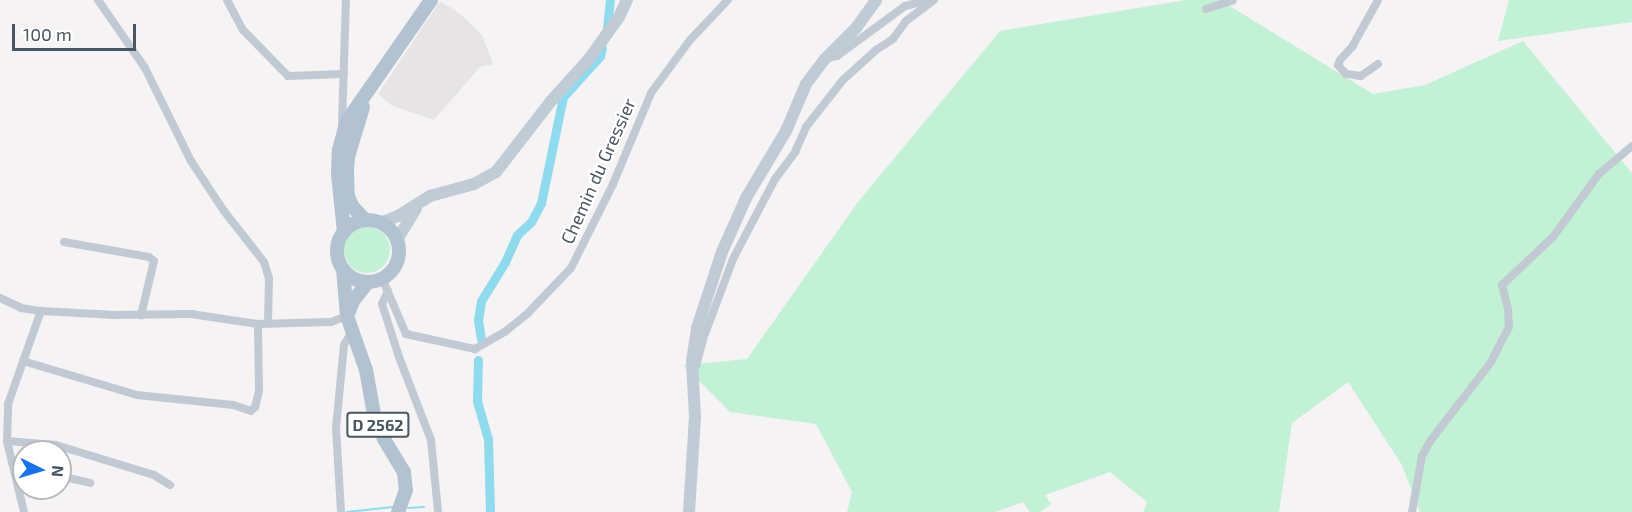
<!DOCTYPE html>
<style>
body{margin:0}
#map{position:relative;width:1632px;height:512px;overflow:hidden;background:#f5f3f3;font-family:"Exo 2",sans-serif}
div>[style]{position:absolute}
.education>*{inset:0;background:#e6e4e5}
.green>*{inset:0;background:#c3f1d5}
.round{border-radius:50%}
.stream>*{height:2px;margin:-1px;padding:0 1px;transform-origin:1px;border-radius:1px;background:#90daee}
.canal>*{height:9px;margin:-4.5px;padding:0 4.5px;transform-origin:4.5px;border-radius:4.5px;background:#90daee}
.minor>*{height:8px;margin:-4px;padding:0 4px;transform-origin:4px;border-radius:4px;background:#c1cad2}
.secondary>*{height:12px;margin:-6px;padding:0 6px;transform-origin:6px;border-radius:6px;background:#c1cbd6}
.primary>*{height:14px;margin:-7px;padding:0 7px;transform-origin:7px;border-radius:7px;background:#b3c2d1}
.primary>.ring{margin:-7px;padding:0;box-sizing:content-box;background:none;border:14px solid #b3c2d1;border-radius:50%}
span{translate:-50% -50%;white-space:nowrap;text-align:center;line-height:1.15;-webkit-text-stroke:5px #fff;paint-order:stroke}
.shield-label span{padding:2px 4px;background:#fff;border:2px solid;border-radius:4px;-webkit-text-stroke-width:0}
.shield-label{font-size:16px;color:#4a5661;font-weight:700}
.street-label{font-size:18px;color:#4a5661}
.north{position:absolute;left:12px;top:440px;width:60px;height:60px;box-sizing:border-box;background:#fff;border:2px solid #b7bbc0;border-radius:50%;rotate:95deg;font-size:16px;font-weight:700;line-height:24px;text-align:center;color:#4a5661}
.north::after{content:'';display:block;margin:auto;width:21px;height:27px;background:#1a73e8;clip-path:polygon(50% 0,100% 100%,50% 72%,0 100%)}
.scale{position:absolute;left:12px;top:24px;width:124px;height:27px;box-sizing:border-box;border:3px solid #4a5661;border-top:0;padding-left:8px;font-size:18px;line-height:21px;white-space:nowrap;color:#4a5661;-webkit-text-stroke:4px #fff;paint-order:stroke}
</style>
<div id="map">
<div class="education">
<i style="clip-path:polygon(440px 1px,459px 13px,482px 35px,493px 64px,480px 67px,434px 120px,391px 105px,378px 94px)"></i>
</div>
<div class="green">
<i style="clip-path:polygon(1186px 0,1220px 0,1373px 94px,1425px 85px,1523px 41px,1632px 173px,1632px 512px,1420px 512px,1402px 465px,1348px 382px,1292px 423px,1279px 512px,1143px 512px,1147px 502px,1110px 472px,1045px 495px,1051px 504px,1040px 512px,1030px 512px,1023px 502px,995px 512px,847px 512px,852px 492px,816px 424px,730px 412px,683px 365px,747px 359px,858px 202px,1000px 31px)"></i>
<i style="clip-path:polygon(1509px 0,1632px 0,1632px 22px,1498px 41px)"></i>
<i class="round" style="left:344px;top:227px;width:46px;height:46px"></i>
</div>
<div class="stream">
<i style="left:408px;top:508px;width:16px;rotate:-4deg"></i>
<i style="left:347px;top:512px;width:46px;rotate:-6.2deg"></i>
</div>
<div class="canal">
<i style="left:607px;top:28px;width:28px;rotate:-84deg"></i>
<i style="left:481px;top:339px;width:19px;rotate:-99deg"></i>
<i style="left:478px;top:320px;width:19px;rotate:-81deg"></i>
<i style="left:481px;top:301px;width:46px;rotate:-58.4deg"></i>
<i style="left:505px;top:262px;width:30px;rotate:-66deg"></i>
<i style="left:517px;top:235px;width:19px;rotate:-43deg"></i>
<i style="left:531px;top:222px;width:21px;rotate:-62deg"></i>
<i style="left:541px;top:203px;width:108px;rotate:-78.3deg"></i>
<i style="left:563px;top:97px;width:55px;rotate:-47.9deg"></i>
<i style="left:600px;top:56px;width:8px;rotate:-76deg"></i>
<i style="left:478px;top:360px;width:41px;rotate:91.4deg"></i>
<i style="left:477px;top:401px;width:40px;rotate:74deg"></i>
<i style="left:488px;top:439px;width:73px;rotate:88.4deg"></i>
</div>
<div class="minor">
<i style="left:98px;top:0;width:83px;rotate:55.3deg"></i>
<i style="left:145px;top:68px;width:104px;rotate:63.7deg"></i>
<i style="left:191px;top:161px;width:60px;rotate:56.6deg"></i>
<i style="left:224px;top:211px;width:65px;rotate:51.9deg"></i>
<i style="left:264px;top:262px;width:17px;rotate:73deg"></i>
<i style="left:269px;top:278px;width:45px;rotate:91.3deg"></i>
<i style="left:227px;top:0;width:34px;rotate:62deg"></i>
<i style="left:243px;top:30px;width:64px;rotate:45.6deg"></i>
<i style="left:288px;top:76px;width:56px;rotate:-2deg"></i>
<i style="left:1206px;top:9px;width:28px;rotate:-18deg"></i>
<i style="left:828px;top:58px;width:9px;rotate:-13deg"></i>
<i style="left:837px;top:56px;width:84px;rotate:-36.3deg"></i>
<i style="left:905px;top:6px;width:25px;rotate:-14deg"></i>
<i style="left:1378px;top:64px;width:21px;rotate:145deg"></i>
<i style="left:1361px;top:76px;width:15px;rotate:-172deg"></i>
<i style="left:1346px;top:74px;width:12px;rotate:-132deg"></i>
<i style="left:1338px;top:65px;width:5px;rotate:-68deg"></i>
<i style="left:1340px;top:60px;width:18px;rotate:-47deg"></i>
<i style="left:1352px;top:47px;width:54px;rotate:-61deg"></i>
<i style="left:342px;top:125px;width:125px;rotate:-88.2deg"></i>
<i style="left:64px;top:242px;width:86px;rotate:10deg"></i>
<i style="left:149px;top:257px;width:6px;rotate:39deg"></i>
<i style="left:154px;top:261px;width:56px;rotate:103.5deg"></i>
<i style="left:382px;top:278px;width:61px;rotate:66.8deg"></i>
<i style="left:406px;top:334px;width:71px;rotate:12.3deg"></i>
<i style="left:475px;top:349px;width:36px;rotate:-30deg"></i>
<i style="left:506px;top:331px;width:28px;rotate:-39deg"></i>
<i style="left:528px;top:313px;width:62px;rotate:-46.3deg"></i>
<i style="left:571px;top:268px;width:94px;rotate:-63.4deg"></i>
<i style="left:613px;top:184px;width:99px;rotate:-67.3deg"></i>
<i style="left:651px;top:93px;width:66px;rotate:-53.7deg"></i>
<i style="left:690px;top:40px;width:55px;rotate:-46.5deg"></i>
<i style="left:388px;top:291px;width:14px;rotate:115deg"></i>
<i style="left:382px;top:304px;width:56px;rotate:72.2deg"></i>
<i style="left:399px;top:357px;width:89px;rotate:68.9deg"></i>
<i style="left:431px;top:440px;width:72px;rotate:84.4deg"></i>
<i style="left:0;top:298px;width:23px;rotate:25deg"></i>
<i style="left:21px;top:308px;width:20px;rotate:9deg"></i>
<i style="left:41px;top:311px;width:74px;rotate:3.1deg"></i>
<i style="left:115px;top:315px;width:76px;rotate:-0.8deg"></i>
<i style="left:191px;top:314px;width:68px;rotate:8.5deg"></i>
<i style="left:258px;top:324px;width:73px;rotate:-1.6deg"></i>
<i style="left:331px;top:322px;width:17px;rotate:-21deg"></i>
<i style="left:23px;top:361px;width:119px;rotate:16.6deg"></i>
<i style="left:137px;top:395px;width:97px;rotate:5.9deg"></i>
<i style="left:233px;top:405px;width:19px;rotate:18deg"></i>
<i style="left:251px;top:411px;width:6px;rotate:-45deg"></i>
<i style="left:255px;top:407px;width:16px;rotate:-76deg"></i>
<i style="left:259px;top:391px;width:67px;rotate:-90.9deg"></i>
<i style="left:696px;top:366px;width:28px;rotate:-75deg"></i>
<i style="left:703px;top:339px;width:85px;rotate:-69.4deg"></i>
<i style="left:733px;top:259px;width:90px;rotate:-62.3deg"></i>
<i style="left:775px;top:179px;width:34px;rotate:-53deg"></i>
<i style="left:795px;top:152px;width:27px;rotate:-66deg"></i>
<i style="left:806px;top:127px;width:60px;rotate:-51.8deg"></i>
<i style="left:843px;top:80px;width:45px;rotate:-42.3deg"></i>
<i style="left:876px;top:50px;width:20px;rotate:-33deg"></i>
<i style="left:893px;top:39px;width:22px;rotate:-54deg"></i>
<i style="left:906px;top:21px;width:35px;rotate:-37deg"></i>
<i style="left:7px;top:441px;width:49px;rotate:4.7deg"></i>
<i style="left:56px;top:445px;width:102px;rotate:17deg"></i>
<i style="left:154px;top:475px;width:19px;rotate:32deg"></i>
<i style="left:12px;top:463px;width:13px;rotate:23deg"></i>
<i style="left:60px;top:476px;width:31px;rotate:13deg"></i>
<i style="left:24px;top:512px;width:73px;rotate:-103.5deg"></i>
<i style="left:7px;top:441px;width:37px;rotate:-88deg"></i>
<i style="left:8px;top:404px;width:99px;rotate:-70.5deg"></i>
<i style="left:341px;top:512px;width:84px;rotate:-93.4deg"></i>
<i style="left:336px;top:428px;width:83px;rotate:-84.5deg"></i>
<i style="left:344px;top:345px;width:14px;rotate:-60deg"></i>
<i style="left:1412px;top:512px;width:57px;rotate:-79.9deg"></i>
<i style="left:1422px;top:456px;width:18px;rotate:-61deg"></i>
<i style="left:1431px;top:440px;width:98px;rotate:-52.4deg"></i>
<i style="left:1491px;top:362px;width:39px;rotate:-63deg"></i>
<i style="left:1509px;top:327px;width:18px;rotate:-93deg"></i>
<i style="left:1508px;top:309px;width:25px;rotate:-104deg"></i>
<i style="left:1502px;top:285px;width:70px;rotate:-43.3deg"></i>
<i style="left:1553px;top:237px;width:78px;rotate:-53.9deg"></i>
<i style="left:1599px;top:174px;width:43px;rotate:-40.3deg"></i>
</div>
<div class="secondary">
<i style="left:380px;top:223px;width:19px;rotate:-21deg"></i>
<i style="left:398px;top:216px;width:38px;rotate:-32deg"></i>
<i style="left:430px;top:196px;width:46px;rotate:-15.3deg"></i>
<i style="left:474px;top:184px;width:25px;rotate:-29deg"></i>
<i style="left:496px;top:172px;width:90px;rotate:-52.2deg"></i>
<i style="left:551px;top:101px;width:57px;rotate:-47.9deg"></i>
<i style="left:589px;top:59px;width:52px;rotate:-54.5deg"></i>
<i style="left:619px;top:17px;width:19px;rotate:-65deg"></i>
<i style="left:397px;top:240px;width:37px;rotate:-59deg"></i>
<i style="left:689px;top:512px;width:95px;rotate:-86.4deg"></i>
<i style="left:695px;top:417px;width:56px;rotate:-93.1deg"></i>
<i style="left:692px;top:361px;width:33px;rotate:-81deg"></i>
<i style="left:697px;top:328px;width:80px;rotate:-71.8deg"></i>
<i style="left:722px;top:252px;width:59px;rotate:-66deg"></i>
<i style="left:746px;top:198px;width:78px;rotate:-59.2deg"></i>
<i style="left:786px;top:131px;width:51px;rotate:-66.9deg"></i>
<i style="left:806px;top:84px;width:31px;rotate:-53deg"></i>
<i style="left:825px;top:59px;width:44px;rotate:-45deg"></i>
<i style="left:856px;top:28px;width:34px;rotate:-54deg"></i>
</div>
<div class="primary">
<i style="left:363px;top:107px;width:52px;rotate:106.7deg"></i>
<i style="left:348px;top:157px;width:16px;rotate:94deg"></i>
<i style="left:347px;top:173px;width:23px;rotate:88deg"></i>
<i style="left:348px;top:196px;width:11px;rotate:68deg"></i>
<i style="left:352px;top:206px;width:19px;rotate:47deg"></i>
<i class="ring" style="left:337px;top:220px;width:48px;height:48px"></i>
<i style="left:344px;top:232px;width:58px;rotate:-95.9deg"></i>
<i style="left:338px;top:174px;width:24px;rotate:-88deg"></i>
<i style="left:339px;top:150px;width:30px;rotate:-75deg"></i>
<i style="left:347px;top:121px;width:147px;rotate:-55.2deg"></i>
<i style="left:343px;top:269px;width:47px;rotate:85.1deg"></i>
<i style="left:347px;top:316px;width:57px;rotate:70.6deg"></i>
<i style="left:366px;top:370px;width:45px;rotate:79.7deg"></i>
<i style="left:374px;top:414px;width:27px;rotate:68deg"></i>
<i style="left:384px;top:439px;width:39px;rotate:59deg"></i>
<i style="left:404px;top:472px;width:18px;rotate:84deg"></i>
<i style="left:406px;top:490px;width:23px;rotate:110deg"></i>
<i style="left:348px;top:314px;width:14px;rotate:-69deg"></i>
<i style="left:353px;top:301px;width:24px;rotate:-52deg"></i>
</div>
<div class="shield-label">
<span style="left:378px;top:425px">D 2562</span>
</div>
<div class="street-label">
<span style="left:598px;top:171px;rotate:-66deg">Chemin du Gressier</span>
</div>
<div class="north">N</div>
<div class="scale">100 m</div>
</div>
